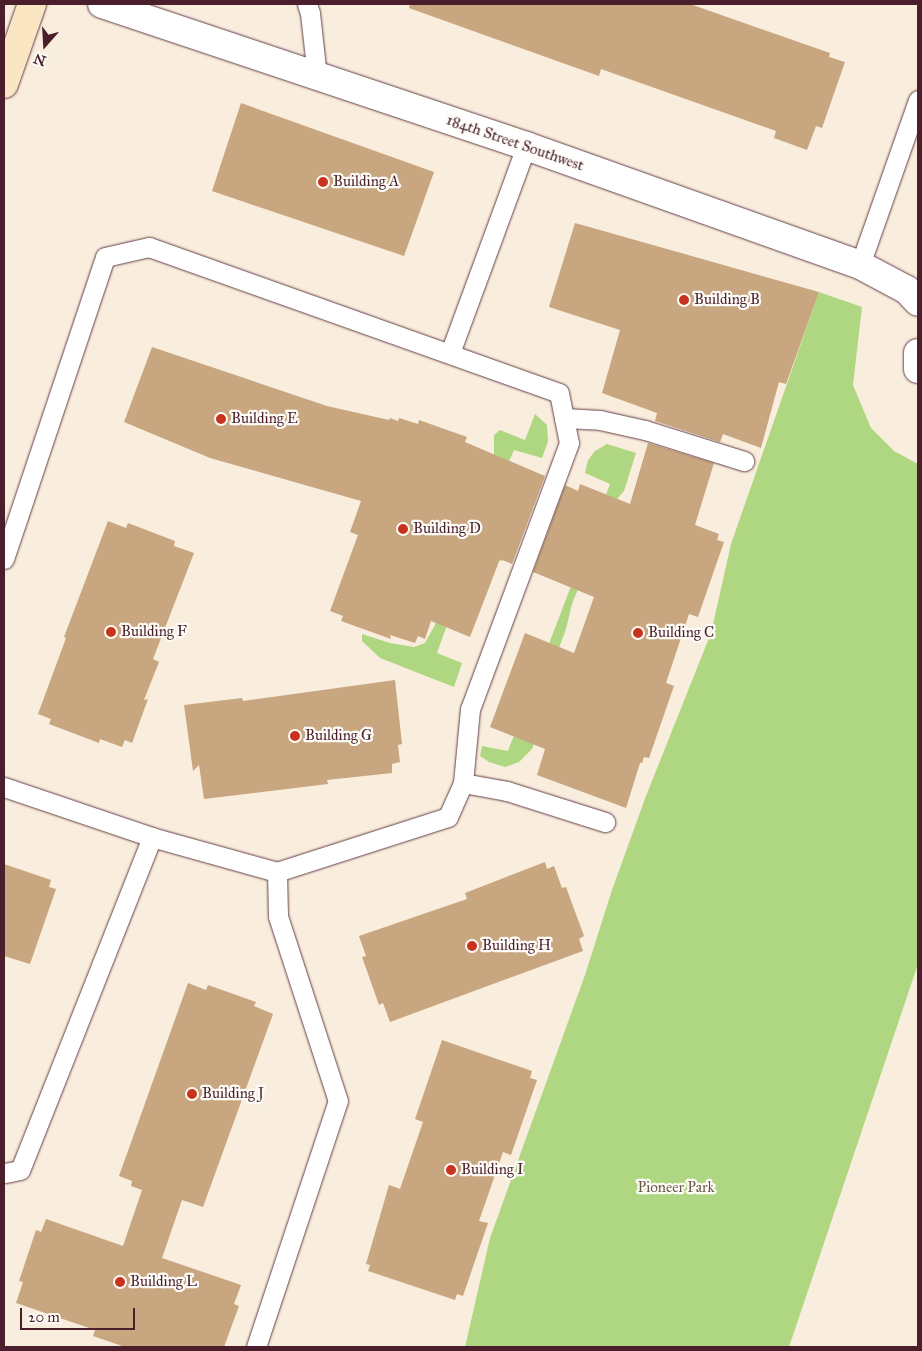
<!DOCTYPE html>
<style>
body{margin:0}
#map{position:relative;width:922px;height:1351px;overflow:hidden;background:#f9eddd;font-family:"IM FELL Great Primer",serif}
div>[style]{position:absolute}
.green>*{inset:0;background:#afd781}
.building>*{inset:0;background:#c8a67f}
.roads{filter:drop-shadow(0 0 1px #643e46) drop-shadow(0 0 1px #643e46)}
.lane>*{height:19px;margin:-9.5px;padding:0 9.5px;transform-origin:9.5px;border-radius:9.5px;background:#fff}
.street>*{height:28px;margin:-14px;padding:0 14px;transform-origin:14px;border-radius:14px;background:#fff}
.secondary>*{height:28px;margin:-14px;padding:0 14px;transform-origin:14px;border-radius:14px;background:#fbe6c4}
.dots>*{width:14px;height:14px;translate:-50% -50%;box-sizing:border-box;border:2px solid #fdfcf7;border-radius:50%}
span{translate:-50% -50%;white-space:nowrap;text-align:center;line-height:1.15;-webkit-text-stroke:4.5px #fdfcf7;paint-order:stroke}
.street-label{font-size:15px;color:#4a1f2b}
.poi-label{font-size:15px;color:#4a1f2b}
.left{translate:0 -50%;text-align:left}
.park-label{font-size:15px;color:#685645}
.frame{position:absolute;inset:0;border:5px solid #4a1f2b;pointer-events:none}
.north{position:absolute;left:20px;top:20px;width:50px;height:50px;-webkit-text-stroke:4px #fdfcf7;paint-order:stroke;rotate:199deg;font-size:14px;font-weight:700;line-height:20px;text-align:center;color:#4a1f2b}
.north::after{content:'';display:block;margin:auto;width:18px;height:22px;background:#4a1f2b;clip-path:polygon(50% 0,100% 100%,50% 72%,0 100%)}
.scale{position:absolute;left:20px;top:1308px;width:115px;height:22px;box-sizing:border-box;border:2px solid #4a1f2b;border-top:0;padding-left:6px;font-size:15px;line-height:18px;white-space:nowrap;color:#4a1f2b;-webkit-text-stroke:4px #fdfcf7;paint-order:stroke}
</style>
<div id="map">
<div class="green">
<i style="clip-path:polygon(819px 292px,862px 307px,853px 385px,871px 428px,894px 451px,918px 464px,918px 964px,789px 1347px,465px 1347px,490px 1238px,585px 975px,612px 890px,646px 796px,711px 633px,731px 544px)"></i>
<i style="clip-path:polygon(535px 414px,547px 425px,548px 442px,542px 458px,514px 450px,482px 524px,506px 549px,502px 561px,473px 553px,437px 653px,462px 663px,454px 687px,380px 658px,362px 641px,362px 634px,390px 643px,414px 647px,425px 643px,436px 623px,494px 459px,494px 435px,500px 430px,525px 440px)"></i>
<i style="clip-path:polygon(607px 444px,636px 453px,624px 491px,612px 505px,572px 604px,566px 629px,546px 683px,536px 739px,532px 749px,519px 762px,505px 767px,489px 762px,480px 756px,482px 746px,508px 751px,610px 484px,585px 473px,588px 460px,595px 451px)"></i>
</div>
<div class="building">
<i style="clip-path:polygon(410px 4px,690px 4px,830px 53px,829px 57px,845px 62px,822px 128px,816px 126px,807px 150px,774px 138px,776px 131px,601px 69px,599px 76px,409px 8px)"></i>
<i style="clip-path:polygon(241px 103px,434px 172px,404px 256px,212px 191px)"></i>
<i style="clip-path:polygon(575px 223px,819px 292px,786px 384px,779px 382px,761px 448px,723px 434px,720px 442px,655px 421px,657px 413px,602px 393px,620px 330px,549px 307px)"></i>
<i style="clip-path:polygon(152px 347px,327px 406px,389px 420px,390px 418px,398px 421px,399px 418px,418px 424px,419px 420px,467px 437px,465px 442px,545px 476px,512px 564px,500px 559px,470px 637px,431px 621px,425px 639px,418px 636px,415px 643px,390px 635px,391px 639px,341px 621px,343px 616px,330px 611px,358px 535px,350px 532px,361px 501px,210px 458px,124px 422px)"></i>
<i style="clip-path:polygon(648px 443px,714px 463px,695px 525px,719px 534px,717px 540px,724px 542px,698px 617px,689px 614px,666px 683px,674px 686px,649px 758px,644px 757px,642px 763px,640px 763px,626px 808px,537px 775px,545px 749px,490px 727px,525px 633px,574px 653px,594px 597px,533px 572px,565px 485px,578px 491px,580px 484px,630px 504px)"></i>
<i style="clip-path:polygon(108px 521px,126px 528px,128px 523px,175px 541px,174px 546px,194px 553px,153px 659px,159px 662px,144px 700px,148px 699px,132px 743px,125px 740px,122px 747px,100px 739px,99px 743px,49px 724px,51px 719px,38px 714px,66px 638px,64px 637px)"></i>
<i style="clip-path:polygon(395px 680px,402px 744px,398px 745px,400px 762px,392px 764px,392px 773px,327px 780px,328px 784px,204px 799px,199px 765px,193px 771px,184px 705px,242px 698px,243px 701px)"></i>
<i style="clip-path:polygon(545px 862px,547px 869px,554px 866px,562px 888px,566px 887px,584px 936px,579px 939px,583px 951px,390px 1022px,383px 1003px,379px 1005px,362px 957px,366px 956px,359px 936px,467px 899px,465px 893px)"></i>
<i style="clip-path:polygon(4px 864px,51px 880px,49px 887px,56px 889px,30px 964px,4px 956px)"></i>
<i style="clip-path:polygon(188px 983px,206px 990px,208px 985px,256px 1002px,254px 1006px,273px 1014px,203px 1207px,182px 1200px,162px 1258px,241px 1285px,234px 1304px,239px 1306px,224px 1347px,125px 1347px,93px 1336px,95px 1330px,16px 1303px,23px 1282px,19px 1281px,36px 1230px,41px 1232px,46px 1219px,123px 1246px,142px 1190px,131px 1186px,132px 1181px,119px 1176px)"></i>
<i style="clip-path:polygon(442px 1040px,532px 1071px,530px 1078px,537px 1080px,511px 1155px,503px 1152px,479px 1221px,488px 1223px,463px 1296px,457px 1294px,455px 1300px,368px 1271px,370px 1265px,366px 1264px,389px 1185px,400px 1189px,423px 1122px,415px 1119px)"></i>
</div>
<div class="roads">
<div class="lane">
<i style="left:307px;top:4px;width:9px;rotate:72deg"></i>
<i style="left:310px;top:13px;width:63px;rotate:83.7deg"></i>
<i style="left:860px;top:265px;width:175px;rotate:-70.6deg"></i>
<i style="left:450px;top:353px;width:221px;rotate:-69.8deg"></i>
<i style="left:564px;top:418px;width:36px;rotate:3deg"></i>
<i style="left:600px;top:420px;width:46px;rotate:12.5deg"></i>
<i style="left:645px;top:430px;width:104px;rotate:17.4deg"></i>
<i style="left:4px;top:559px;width:318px;rotate:-71.5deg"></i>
<i style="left:105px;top:257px;width:45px;rotate:-12.8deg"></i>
<i style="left:149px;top:247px;width:435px;rotate:19.6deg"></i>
<i style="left:559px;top:393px;width:51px;rotate:78.7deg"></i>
<i style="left:569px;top:443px;width:284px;rotate:110.4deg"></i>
<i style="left:470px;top:709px;width:74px;rotate:95.4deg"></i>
<i style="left:463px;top:783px;width:37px;rotate:114deg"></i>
<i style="left:448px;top:817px;width:180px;rotate:162.2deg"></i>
<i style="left:277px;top:872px;width:130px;rotate:-164.4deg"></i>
<i style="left:463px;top:783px;width:45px;rotate:10.3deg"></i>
<i style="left:507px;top:791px;width:103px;rotate:17.6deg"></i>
<i style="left:4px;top:787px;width:156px;rotate:18.7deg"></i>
<i style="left:152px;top:837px;width:358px;rotate:111.6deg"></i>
<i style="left:20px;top:1170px;width:16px;rotate:169deg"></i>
<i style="left:256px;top:1347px;width:259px;rotate:-71.6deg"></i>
<i style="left:338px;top:1101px;width:194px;rotate:-108deg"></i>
<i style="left:278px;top:916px;width:44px;rotate:-91.3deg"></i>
</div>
<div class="street">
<i style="left:102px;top:4px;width:447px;rotate:18.5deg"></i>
<i style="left:526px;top:146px;width:355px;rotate:19.6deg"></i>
<i style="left:860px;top:265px;width:53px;rotate:28deg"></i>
<i style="left:907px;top:290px;width:16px;rotate:47deg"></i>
<i style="left:918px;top:353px;width:16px;rotate:90deg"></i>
</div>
<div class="secondary">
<i style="left:4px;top:84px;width:85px;rotate:-70.7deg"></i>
</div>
</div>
<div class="dots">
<i style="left:323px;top:182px;background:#c8321e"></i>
<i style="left:684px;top:300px;background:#c8321e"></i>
<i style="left:221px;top:419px;background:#c8321e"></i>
<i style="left:403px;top:529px;background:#c8321e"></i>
<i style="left:111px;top:632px;background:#c8321e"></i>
<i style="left:638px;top:633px;background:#c8321e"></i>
<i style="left:295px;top:736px;background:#c8321e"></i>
<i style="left:472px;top:946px;background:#c8321e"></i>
<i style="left:192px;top:1094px;background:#c8321e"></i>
<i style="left:451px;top:1170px;background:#c8321e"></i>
<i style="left:120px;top:1282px;background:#c8321e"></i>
</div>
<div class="street-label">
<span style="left:515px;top:143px;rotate:19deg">184th Street Southwest</span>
</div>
<div class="poi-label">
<span class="left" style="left:333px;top:182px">Building A</span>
<span class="left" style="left:694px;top:300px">Building B</span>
<span class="left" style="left:231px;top:419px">Building E</span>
<span class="left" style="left:413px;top:529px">Building D</span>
<span class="left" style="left:121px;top:632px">Building F</span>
<span class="left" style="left:648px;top:633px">Building C</span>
<span class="left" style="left:305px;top:736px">Building G</span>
<span class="left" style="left:482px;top:946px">Building H</span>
<span class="left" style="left:202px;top:1094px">Building J</span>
<span class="left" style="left:461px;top:1170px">Building I</span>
<span class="left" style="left:130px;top:1282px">Building L</span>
</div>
<div class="park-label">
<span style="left:676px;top:1188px">Pioneer Park</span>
</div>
<div class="frame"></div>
<div class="north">N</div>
<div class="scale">20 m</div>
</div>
